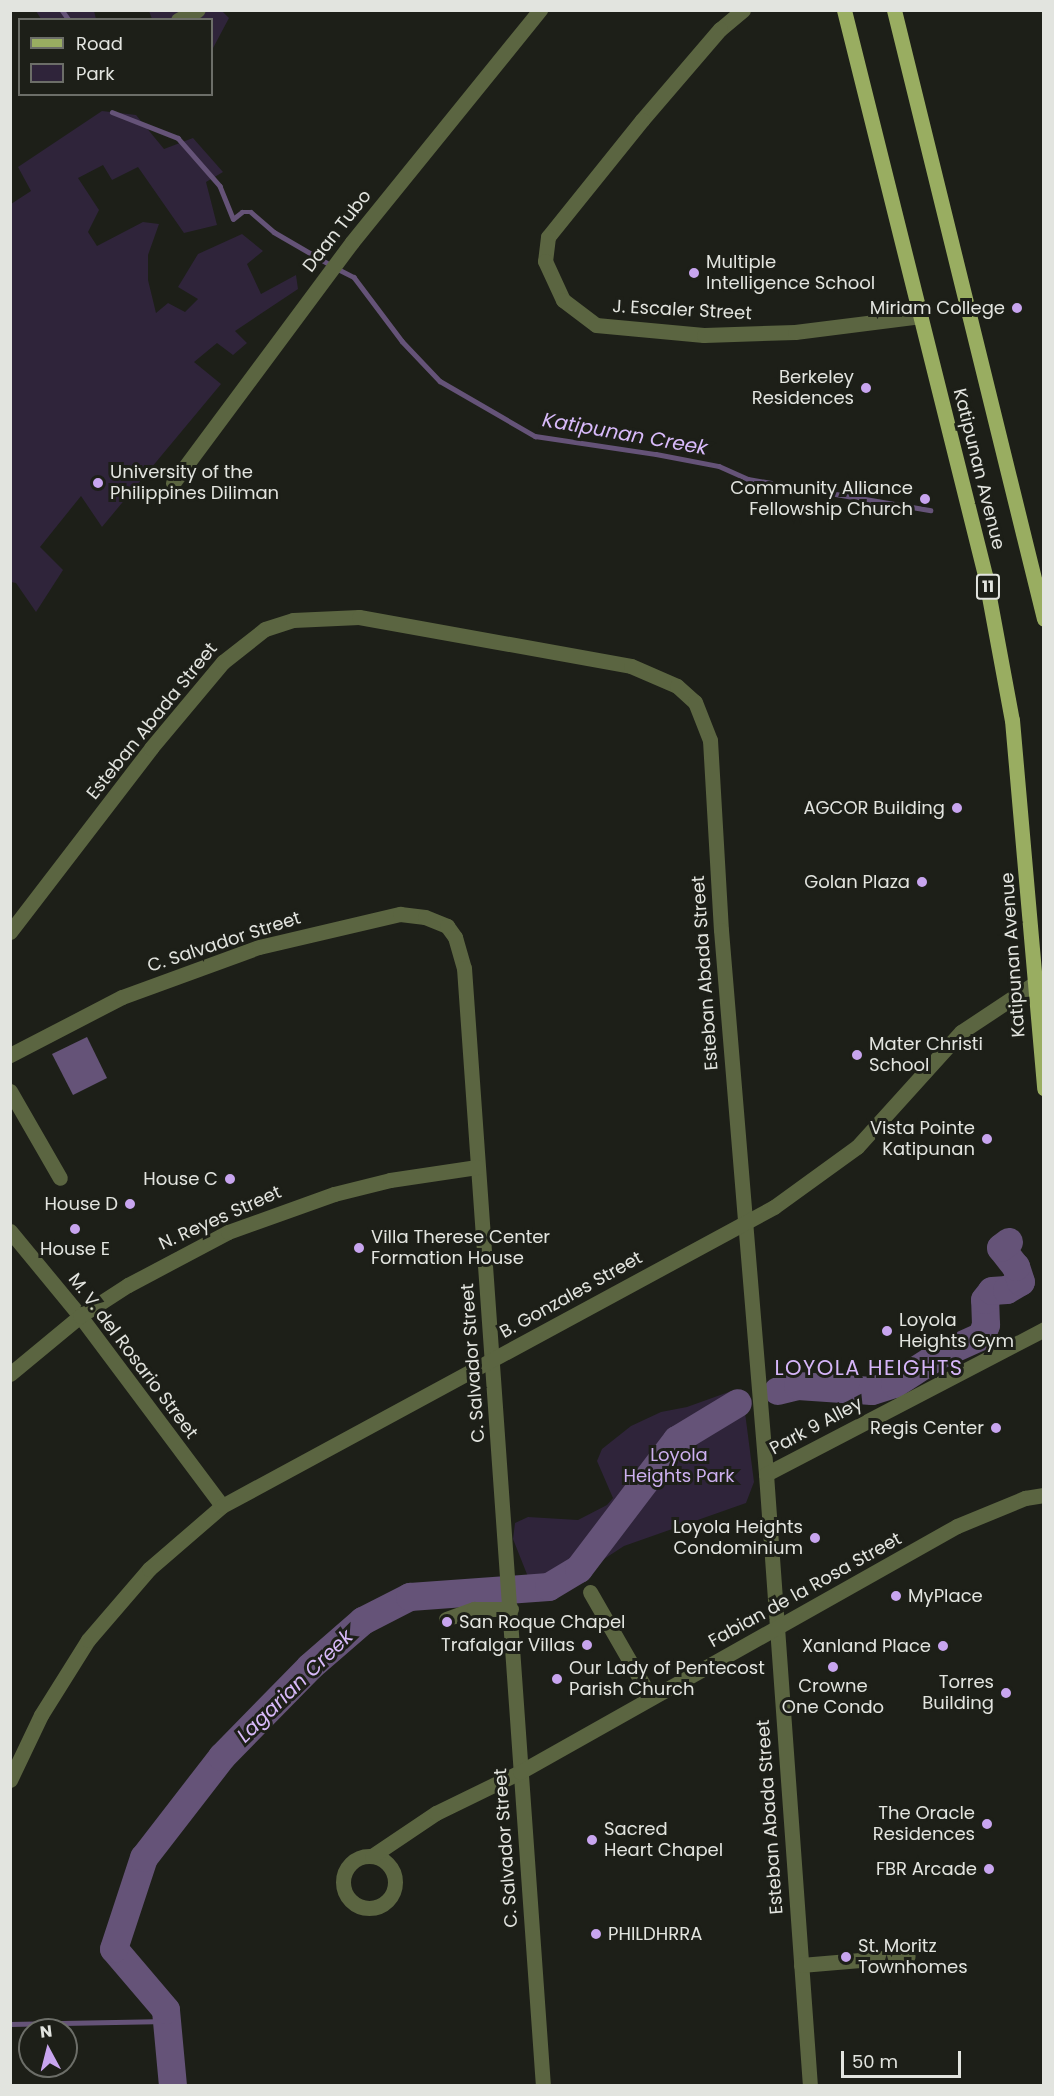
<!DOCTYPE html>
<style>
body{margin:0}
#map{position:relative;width:1054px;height:2096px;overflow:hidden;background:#1d1f18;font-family:Poppins,sans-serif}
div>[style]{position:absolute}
.green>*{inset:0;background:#2f243a}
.water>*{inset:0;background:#655378}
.stream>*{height:4.5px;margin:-2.25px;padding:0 2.25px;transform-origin:2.25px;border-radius:2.25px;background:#655378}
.river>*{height:28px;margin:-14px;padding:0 14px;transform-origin:14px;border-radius:14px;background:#655378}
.street>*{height:15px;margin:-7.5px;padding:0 7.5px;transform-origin:7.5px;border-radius:7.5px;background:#5b6541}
.street>.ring{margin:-7.5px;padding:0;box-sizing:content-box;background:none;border:15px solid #5b6541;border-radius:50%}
.primary>*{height:15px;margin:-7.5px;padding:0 7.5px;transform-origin:7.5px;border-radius:7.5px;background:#99ad61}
.dots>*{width:16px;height:16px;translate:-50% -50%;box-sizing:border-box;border:3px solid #1d1f18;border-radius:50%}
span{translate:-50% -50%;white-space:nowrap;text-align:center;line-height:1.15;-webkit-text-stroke:6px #1d1f18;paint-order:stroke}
.shield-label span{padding:2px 4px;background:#1d1f18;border:2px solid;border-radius:4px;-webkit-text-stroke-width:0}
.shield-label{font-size:16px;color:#e2e4df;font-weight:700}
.street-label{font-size:18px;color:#e2e4df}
.poi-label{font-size:18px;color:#e2e4df}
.left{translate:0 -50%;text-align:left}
.right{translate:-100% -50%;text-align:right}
.park-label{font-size:18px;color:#cdb0ef}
.water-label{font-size:20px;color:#d8bafa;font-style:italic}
.quarter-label{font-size:21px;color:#d6b5fa;letter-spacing:1.5px}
.frame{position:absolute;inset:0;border:12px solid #e2e4df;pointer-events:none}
.legend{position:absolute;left:18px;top:18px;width:195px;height:78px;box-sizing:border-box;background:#1d1f18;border:2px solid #6c6e68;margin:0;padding:8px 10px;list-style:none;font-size:18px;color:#e2e4df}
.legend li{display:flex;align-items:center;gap:12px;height:30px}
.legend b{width:30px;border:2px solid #6c6e68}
.north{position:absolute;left:18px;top:2018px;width:60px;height:60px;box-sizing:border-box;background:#1d1f18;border:2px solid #6c6e68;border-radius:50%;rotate:353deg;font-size:16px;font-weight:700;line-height:24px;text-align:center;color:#e2e4df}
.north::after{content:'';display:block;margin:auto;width:21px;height:27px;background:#c8a5ef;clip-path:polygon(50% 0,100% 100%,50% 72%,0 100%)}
.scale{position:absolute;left:841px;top:2051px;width:120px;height:27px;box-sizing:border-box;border:3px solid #e2e4df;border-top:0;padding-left:8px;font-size:18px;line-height:21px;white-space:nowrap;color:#e2e4df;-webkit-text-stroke:4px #1d1f18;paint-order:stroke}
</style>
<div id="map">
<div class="green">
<i style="clip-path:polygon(36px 11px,94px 11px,96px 19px,41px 19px)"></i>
<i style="clip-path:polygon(149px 11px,222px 11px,229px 18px,212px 50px,212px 20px,152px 19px)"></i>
<i style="clip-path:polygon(102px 111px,136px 115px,164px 149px,193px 138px,223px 172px,206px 182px,217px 225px,184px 233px,138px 167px,112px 180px,103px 165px,78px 178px,99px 210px,88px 232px,97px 246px,143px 222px,159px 224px,148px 255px,148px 280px,156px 313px,168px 303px,185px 312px,198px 299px,178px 287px,198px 254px,242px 234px,263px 251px,247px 264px,261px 294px,296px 275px,298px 289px,235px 331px,247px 343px,233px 355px,217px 343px,194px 362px,221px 384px,102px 527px,81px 496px,40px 547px,63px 570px,36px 612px,16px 583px,11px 582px,11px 204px,31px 191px,18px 167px)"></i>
<i style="clip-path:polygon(737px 1389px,743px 1397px,754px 1482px,746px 1503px,624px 1546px,538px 1602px,513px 1539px,515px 1523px,528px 1517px,578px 1520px,607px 1505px,613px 1498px,597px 1461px,602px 1449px,631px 1426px,661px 1412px,687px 1407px)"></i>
</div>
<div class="water">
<i style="clip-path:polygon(87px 1037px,107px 1078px,73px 1095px,52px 1054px)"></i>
</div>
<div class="stream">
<i style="left:62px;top:10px;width:12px;rotate:55deg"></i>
<i style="left:112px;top:112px;width:71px;rotate:21.5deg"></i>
<i style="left:178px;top:138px;width:64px;rotate:48.8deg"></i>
<i style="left:220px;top:186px;width:35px;rotate:68deg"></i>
<i style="left:233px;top:219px;width:11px;rotate:-38deg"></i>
<i style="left:242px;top:212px;width:9px"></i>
<i style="left:251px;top:212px;width:30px;rotate:41deg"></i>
<i style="left:274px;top:232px;width:64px;rotate:30.2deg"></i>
<i style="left:338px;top:269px;width:18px;rotate:27deg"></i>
<i style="left:354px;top:277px;width:80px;rotate:53.1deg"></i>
<i style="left:402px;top:341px;width:55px;rotate:46.5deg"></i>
<i style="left:440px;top:381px;width:110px;rotate:30.1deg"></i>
<i style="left:535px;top:436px;width:122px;rotate:8.5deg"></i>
<i style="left:656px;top:454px;width:64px;rotate:10.8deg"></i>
<i style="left:719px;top:466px;width:32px;rotate:24deg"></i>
<i style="left:748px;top:479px;width:185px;rotate:9.7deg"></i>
<i style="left:10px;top:2024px;width:157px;rotate:-1.1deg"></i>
</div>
<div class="river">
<i style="left:778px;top:1391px;width:21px;rotate:-14deg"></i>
<i style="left:798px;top:1386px;width:74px;rotate:3.9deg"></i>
<i style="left:872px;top:1391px;width:24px;rotate:-17deg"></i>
<i style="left:895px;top:1384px;width:51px;rotate:-33.1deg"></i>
<i style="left:938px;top:1356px;width:48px;rotate:-24.4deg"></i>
<i style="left:982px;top:1336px;width:12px;rotate:-70deg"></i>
<i style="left:986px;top:1325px;width:25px;rotate:-92deg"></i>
<i style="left:985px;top:1300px;width:11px;rotate:-52deg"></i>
<i style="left:992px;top:1291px;width:15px;rotate:-4deg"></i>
<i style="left:1007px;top:1290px;width:16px;rotate:-30deg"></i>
<i style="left:1021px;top:1282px;width:16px;rotate:-108deg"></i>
<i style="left:1016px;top:1267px;width:24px;rotate:-128deg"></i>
<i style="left:1001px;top:1248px;width:10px;rotate:-37deg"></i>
<i style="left:173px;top:2086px;width:76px;rotate:-95.3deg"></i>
<i style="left:166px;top:2010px;width:80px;rotate:-130.4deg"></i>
<i style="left:114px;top:1949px;width:96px;rotate:-71.8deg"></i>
<i style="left:144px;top:1858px;width:128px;rotate:-52.3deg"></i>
<i style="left:222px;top:1757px;width:126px;rotate:-45.6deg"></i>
<i style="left:310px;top:1667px;width:70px;rotate:-41deg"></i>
<i style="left:363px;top:1621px;width:53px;rotate:-27.1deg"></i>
<i style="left:410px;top:1597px;width:139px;rotate:-4.1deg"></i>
<i style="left:549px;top:1587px;width:35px;rotate:-31deg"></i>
<i style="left:579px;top:1569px;width:162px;rotate:-52.8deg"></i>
<i style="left:677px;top:1440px;width:71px;rotate:-31.2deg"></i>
</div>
<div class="street">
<i style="left:743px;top:10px;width:30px;rotate:140deg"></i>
<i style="left:720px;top:29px;width:120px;rotate:130.6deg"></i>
<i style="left:642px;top:120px;width:150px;rotate:128.8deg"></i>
<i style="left:548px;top:237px;width:24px;rotate:97deg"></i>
<i style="left:545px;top:261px;width:43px;rotate:65.2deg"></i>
<i style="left:563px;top:300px;width:41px;rotate:37.1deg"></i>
<i style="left:596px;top:325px;width:108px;rotate:5.3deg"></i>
<i style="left:704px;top:335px;width:91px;rotate:-1.9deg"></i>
<i style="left:795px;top:332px;width:127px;rotate:-7.2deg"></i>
<i style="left:178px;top:20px;width:22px;rotate:-27deg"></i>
<i style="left:173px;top:483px;width:300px;rotate:-53.4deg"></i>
<i style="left:352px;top:242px;width:299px;rotate:-51deg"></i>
<i style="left:10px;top:932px;width:232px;rotate:-52.5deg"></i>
<i style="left:151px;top:748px;width:112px;rotate:-50.1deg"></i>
<i style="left:223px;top:662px;width:53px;rotate:-38.2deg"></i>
<i style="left:265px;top:629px;width:29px;rotate:-18deg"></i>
<i style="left:293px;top:620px;width:66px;rotate:-2.6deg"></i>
<i style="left:359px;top:617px;width:276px;rotate:10.2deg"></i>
<i style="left:631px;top:666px;width:50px;rotate:23.5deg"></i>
<i style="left:677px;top:686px;width:24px;rotate:42deg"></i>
<i style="left:695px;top:702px;width:41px;rotate:68.5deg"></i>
<i style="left:710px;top:740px;width:190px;rotate:86.7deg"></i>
<i style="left:721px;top:930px;width:546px;rotate:85.27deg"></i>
<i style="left:766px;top:1474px;width:614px;rotate:85.89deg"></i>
<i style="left:10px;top:1055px;width:126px;rotate:-27.4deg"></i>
<i style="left:122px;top:997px;width:146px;rotate:-20.1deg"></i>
<i style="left:259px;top:947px;width:145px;rotate:-13.2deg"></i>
<i style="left:400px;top:914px;width:25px;rotate:7deg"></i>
<i style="left:425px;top:917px;width:24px;rotate:22deg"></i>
<i style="left:447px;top:926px;width:14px;rotate:54deg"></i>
<i style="left:455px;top:937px;width:32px;rotate:74deg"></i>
<i style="left:464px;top:968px;width:1121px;rotate:85.96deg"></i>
<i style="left:10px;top:1091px;width:100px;rotate:60.1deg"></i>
<i style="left:10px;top:1231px;width:110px;rotate:50.5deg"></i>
<i style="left:80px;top:1316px;width:237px;rotate:53.2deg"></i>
<i style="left:10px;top:1374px;width:91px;rotate:-39.6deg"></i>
<i style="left:80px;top:1316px;width:57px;rotate:-32.9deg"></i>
<i style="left:128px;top:1285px;width:113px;rotate:-27.9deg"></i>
<i style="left:228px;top:1232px;width:113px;rotate:-19.7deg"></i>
<i style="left:334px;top:1194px;width:58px;rotate:-14deg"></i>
<i style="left:390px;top:1180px;width:88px;rotate:-8.5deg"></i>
<i style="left:766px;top:1474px;width:314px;rotate:-27.5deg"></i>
<i style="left:590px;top:1592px;width:122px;rotate:60.1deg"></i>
<i style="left:446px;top:1619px;width:30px;rotate:-20deg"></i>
<i style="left:474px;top:1609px;width:37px"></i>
<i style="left:10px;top:1780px;width:72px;rotate:-64.5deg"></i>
<i style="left:41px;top:1715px;width:89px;rotate:-57.9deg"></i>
<i style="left:88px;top:1640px;width:94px;rotate:-49.3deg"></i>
<i style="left:149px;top:1569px;width:96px;rotate:-40.8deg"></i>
<i style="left:222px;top:1506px;width:628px;rotate:-28.44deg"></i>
<i style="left:774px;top:1207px;width:102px;rotate:-35.9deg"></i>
<i style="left:857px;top:1147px;width:155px;rotate:-47.9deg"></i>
<i style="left:961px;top:1032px;width:100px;rotate:-33.5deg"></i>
<i class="ring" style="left:343px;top:1856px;width:37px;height:37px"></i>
<i style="left:372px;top:1856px;width:77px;rotate:-33.9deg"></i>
<i style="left:436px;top:1813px;width:93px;rotate:-26deg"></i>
<i style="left:520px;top:1772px;width:501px;rotate:-29.38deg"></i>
<i style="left:957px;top:1526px;width:74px;rotate:-22.4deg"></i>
<i style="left:1025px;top:1498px;width:19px;rotate:-9deg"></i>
<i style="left:801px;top:1965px;width:107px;rotate:-4.8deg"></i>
</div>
<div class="primary">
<i style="left:844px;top:10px;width:582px;rotate:75.99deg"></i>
<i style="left:985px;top:575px;width:147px;rotate:79.5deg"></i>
<i style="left:1012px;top:720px;width:370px;rotate:85deg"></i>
<i style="left:894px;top:10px;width:627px;rotate:76.16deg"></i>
</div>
<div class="dots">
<i style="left:694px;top:273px;background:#c8a5ef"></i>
<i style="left:1017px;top:308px;background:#c8a5ef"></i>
<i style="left:866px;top:388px;background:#c8a5ef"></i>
<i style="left:98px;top:483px;background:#c8a5ef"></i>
<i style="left:925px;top:499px;background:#c8a5ef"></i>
<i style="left:957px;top:808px;background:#c8a5ef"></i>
<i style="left:922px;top:882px;background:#c8a5ef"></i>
<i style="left:857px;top:1055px;background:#c8a5ef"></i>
<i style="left:987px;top:1139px;background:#c8a5ef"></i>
<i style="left:230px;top:1179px;background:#c8a5ef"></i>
<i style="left:130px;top:1204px;background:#c8a5ef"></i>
<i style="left:75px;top:1229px;background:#c8a5ef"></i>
<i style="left:359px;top:1248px;background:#c8a5ef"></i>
<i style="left:887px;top:1331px;background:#c8a5ef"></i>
<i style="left:996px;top:1428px;background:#c8a5ef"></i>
<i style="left:815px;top:1538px;background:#c8a5ef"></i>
<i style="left:896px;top:1596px;background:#c8a5ef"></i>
<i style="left:447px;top:1622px;background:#c8a5ef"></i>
<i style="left:587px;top:1645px;background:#c8a5ef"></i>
<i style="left:943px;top:1646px;background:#c8a5ef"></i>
<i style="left:833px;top:1667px;background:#c8a5ef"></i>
<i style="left:557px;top:1679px;background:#c8a5ef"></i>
<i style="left:1006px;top:1693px;background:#c8a5ef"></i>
<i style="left:987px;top:1824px;background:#c8a5ef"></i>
<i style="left:592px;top:1840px;background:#c8a5ef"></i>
<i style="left:989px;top:1869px;background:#c8a5ef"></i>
<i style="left:596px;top:1934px;background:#c8a5ef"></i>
<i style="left:846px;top:1957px;background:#c8a5ef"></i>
</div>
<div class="shield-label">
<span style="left:988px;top:587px">11</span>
</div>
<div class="street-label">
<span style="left:337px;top:231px;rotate:-52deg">Daan Tubo</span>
<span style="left:682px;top:310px;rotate:3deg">J. Escaler Street</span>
<span style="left:979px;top:469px;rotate:76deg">Katipunan Avenue</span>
<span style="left:152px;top:721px;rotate:-51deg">Esteban Abada Street</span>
<span style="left:224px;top:942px;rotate:-18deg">C. Salvador Street</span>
<span style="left:1013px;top:955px;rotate:-94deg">Katipunan Avenue</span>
<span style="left:705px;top:973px;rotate:-94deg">Esteban Abada Street</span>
<span style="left:220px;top:1218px;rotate:-24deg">N. Reyes Street</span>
<span style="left:571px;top:1295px;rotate:-29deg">B. Gonzales Street</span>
<span style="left:133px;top:1356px;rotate:53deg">M. V. del Rosario Street</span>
<span style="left:473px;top:1363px;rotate:-94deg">C. Salvador Street</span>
<span style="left:816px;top:1426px;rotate:-28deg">Park 9 Alley</span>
<span style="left:805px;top:1590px;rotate:-29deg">Fabian de la Rosa Street</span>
<span style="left:770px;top:1817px;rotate:-94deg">Esteban Abada Street</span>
<span style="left:506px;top:1848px;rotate:-94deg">C. Salvador Street</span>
</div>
<div class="poi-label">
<span class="left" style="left:706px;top:273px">Multiple<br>Intelligence School</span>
<span class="right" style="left:1005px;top:308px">Miriam College</span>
<span class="right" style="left:854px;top:388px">Berkeley<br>Residences</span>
<span class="left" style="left:110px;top:483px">University of the<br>Philippines Diliman</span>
<span class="right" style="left:913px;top:499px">Community Alliance<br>Fellowship Church</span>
<span class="right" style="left:945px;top:808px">AGCOR Building</span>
<span class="right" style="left:910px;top:882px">Golan Plaza</span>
<span class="left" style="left:869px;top:1055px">Mater Christi<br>School</span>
<span class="right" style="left:975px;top:1139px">Vista Pointe<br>Katipunan</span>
<span class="right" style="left:218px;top:1179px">House C</span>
<span class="right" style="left:118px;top:1204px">House D</span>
<span class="left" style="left:371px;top:1248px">Villa Therese Center<br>Formation House</span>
<span style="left:75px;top:1249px">House E</span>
<span class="left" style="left:899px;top:1331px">Loyola<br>Heights Gym</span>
<span class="right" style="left:984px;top:1428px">Regis Center</span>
<span class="right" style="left:803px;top:1538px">Loyola Heights<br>Condominium</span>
<span class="left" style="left:908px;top:1596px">MyPlace</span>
<span class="left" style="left:459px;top:1622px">San Roque Chapel</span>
<span class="right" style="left:575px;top:1645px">Trafalgar Villas</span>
<span class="right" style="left:931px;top:1646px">Xanland Place</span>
<span class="left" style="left:569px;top:1679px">Our Lady of Pentecost<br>Parish Church</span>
<span class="right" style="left:994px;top:1693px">Torres<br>Building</span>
<span style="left:833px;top:1697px">Crowne<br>One Condo</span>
<span class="right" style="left:975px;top:1824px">The Oracle<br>Residences</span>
<span class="left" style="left:604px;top:1840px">Sacred<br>Heart Chapel</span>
<span class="right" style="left:977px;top:1869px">FBR Arcade</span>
<span class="left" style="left:608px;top:1934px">PHILDHRRA</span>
<span class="left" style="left:858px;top:1957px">St. Moritz<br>Townhomes</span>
</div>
<div class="park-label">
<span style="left:679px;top:1466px">Loyola<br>Heights Park</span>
</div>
<div class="water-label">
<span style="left:625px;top:434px;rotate:10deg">Katipunan Creek</span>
<span style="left:295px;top:1686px;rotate:-44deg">Lagarian Creek</span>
</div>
<div class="quarter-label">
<span style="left:869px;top:1368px">LOYOLA HEIGHTS</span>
</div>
<div class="frame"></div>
<ul class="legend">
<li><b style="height:8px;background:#99ad61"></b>Road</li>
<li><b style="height:16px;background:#2f243a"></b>Park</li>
</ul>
<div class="north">N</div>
<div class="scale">50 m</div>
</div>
